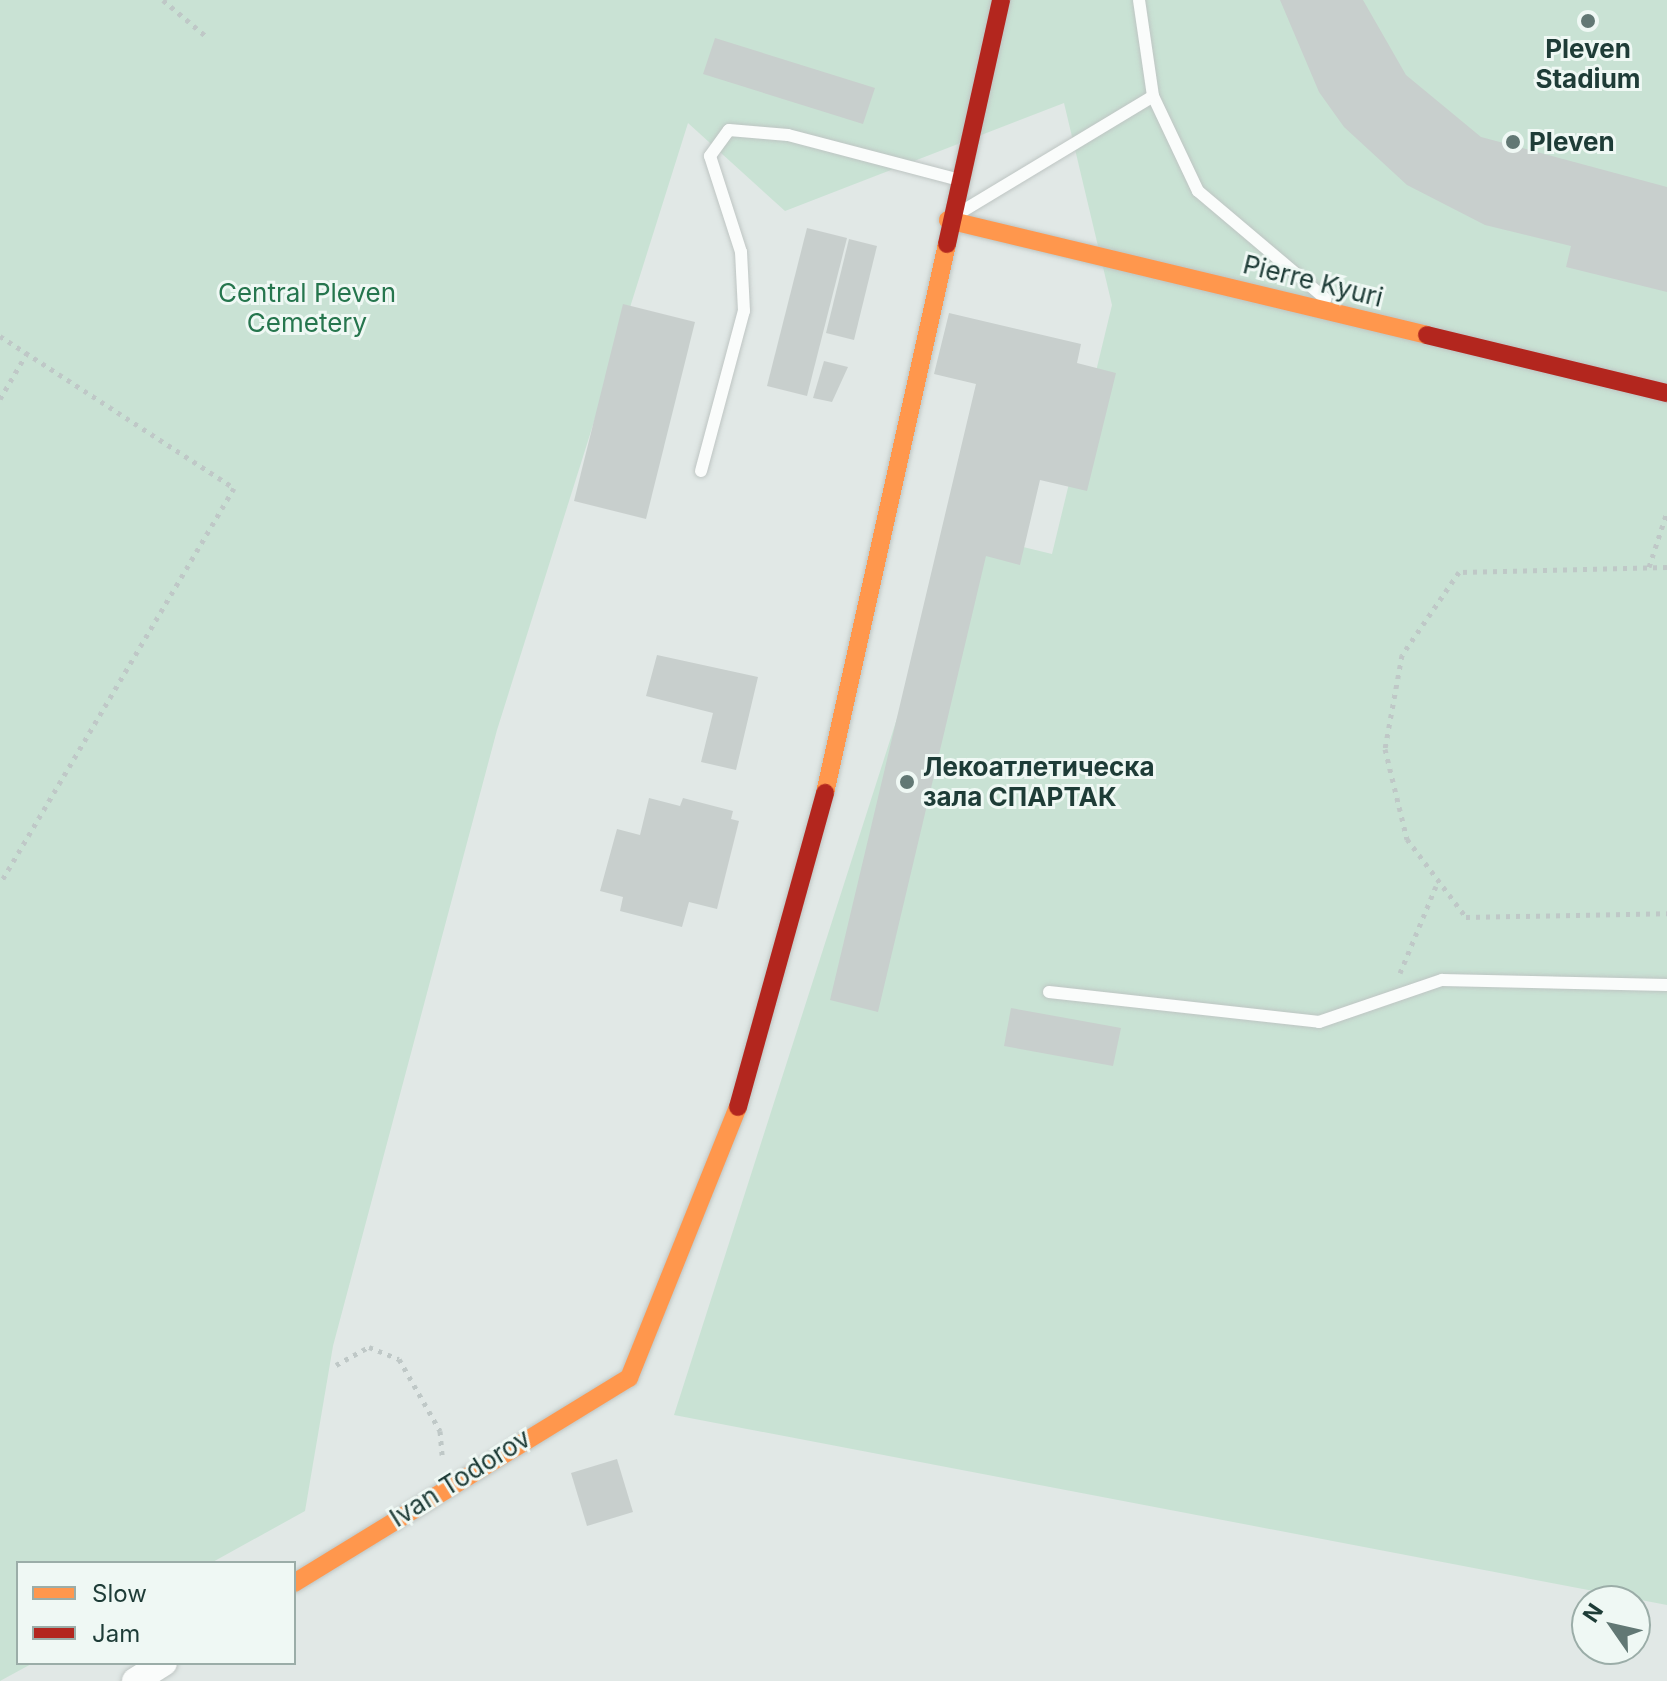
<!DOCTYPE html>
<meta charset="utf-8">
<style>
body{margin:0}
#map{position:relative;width:1667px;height:1681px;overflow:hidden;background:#e1e8e6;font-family:Inter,sans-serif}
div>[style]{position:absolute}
.green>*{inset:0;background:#c9e2d4}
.building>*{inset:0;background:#c8cfcd}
.path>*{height:5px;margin-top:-2.5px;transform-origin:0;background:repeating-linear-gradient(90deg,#bfc8c7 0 4px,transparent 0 10px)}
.roads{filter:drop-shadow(0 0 2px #bec5c3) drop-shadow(0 0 2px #bec5c3)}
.lane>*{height:12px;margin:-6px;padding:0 6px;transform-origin:6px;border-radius:6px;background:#fafcfb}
.street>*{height:26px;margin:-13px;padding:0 13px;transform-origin:13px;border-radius:13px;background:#fafcfb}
.slow>*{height:18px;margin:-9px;padding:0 9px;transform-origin:9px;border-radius:9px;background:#ff974d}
.jam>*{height:18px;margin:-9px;padding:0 9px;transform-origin:9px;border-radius:9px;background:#b3261e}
.dots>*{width:22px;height:22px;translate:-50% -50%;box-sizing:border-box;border:4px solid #eff8f4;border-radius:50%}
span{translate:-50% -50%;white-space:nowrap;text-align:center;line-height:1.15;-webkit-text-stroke:6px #eff8f4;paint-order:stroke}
.poi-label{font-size:26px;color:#1e3c37;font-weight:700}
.left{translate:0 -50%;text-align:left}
.street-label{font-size:26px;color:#1e3c37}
.park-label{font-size:26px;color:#26764e}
.legend{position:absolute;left:16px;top:1561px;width:280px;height:104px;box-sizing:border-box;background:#eff8f4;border:2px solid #9bada8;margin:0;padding:10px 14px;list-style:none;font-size:24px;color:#1e3c37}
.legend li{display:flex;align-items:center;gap:16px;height:40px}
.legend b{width:40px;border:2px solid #9bada8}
.north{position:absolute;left:1571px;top:1585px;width:80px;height:80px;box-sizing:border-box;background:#eff8f4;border:2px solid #9bada8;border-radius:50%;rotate:304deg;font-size:22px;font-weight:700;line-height:32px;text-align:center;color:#1e3c37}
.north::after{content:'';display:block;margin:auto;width:28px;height:36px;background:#627874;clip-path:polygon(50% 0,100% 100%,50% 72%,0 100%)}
</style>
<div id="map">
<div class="green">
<i style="clip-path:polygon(0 0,1667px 0,1667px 1605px,674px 1415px,957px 531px,1052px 554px,1112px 305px,1064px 103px,785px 211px,688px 123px,497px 730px,333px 1346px,305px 1511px,211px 1563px,18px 1563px,18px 1663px,33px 1663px,0 1681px)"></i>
</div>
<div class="building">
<i style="clip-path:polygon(1280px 0,1363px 0,1406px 75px,1481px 137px,1667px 187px,1667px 292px,1566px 267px,1571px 246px,1485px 225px,1407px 185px,1344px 127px,1319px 92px)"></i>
<i style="clip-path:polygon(715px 38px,875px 88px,863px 124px,703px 74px)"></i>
<i style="clip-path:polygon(807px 228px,847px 238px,807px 396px,767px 386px)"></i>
<i style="clip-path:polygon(849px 239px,877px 246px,854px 340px,826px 333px)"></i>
<i style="clip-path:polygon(623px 304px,695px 322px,646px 519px,574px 501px)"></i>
<i style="clip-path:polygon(949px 313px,1081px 344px,1077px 363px,1116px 373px,1087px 491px,1040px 480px,1020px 565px,986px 556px,878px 1012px,830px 1000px,976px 384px,934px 374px)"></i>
<i style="clip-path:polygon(824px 361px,848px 367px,832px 402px,813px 398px)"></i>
<i style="clip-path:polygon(657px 655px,758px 677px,736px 770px,701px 762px,713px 713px,646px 696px)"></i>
<i style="clip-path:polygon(649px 798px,680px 806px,683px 798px,733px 811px,731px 819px,739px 821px,717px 909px,689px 902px,682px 927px,620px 911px,623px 897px,600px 891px,617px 829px,640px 835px)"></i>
<i style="clip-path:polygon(1011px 1008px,1121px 1028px,1113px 1066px,1004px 1046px)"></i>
<i style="clip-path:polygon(617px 1459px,633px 1512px,587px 1526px,571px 1473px)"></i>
</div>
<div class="path">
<i style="left:163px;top:0;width:57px;rotate:40.1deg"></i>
<i style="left:0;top:336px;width:279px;rotate:33deg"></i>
<i style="left:234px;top:488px;width:459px;rotate:120.6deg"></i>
<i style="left:0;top:399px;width:53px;rotate:-59.6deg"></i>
<i style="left:1649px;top:567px;width:58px;rotate:-71.9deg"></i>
<i style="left:1667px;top:567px;width:208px;rotate:178.6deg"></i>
<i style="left:1459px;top:572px;width:101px;rotate:124.5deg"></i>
<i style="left:1402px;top:655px;width:96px;rotate:100.3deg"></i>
<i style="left:1385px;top:749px;width:93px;rotate:76.3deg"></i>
<i style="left:1407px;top:839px;width:98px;rotate:52.9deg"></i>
<i style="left:1466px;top:917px;width:201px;rotate:-1.1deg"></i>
<i style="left:1400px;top:973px;width:94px;rotate:-67.5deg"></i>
<i style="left:336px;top:1365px;width:38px;rotate:-29deg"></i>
<i style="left:369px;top:1347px;width:32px;rotate:22deg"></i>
<i style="left:399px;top:1359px;width:83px;rotate:60.3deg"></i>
<i style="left:440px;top:1431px;width:24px;rotate:85deg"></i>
</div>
<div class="roads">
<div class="lane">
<i style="left:1153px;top:96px;width:105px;rotate:64.7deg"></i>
<i style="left:1198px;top:191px;width:167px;rotate:40.2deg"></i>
<i style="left:961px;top:212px;width:224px;rotate:-31.1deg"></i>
<i style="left:1153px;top:96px;width:97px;rotate:-98.3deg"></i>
<i style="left:701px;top:471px;width:166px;rotate:-75deg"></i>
<i style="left:744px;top:311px;width:59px;rotate:-92.9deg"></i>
<i style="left:741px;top:252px;width:101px;rotate:-107.9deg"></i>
<i style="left:710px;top:156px;width:32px;rotate:-54deg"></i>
<i style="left:729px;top:130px;width:59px;rotate:4.8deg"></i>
<i style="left:788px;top:135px;width:174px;rotate:14.7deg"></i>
<i style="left:1049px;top:992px;width:272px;rotate:6.3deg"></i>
<i style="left:1319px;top:1022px;width:130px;rotate:-18.9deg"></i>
<i style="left:1442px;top:980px;width:225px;rotate:1.3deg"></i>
</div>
<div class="street">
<i style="left:135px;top:1681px;width:34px;rotate:-32deg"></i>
</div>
<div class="slow">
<i style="left:948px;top:220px;width:493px;rotate:13.5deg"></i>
<i style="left:825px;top:793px;width:562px;rotate:-77.47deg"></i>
<i style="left:294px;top:1583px;width:393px;rotate:-31.5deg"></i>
<i style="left:629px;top:1378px;width:292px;rotate:-68.1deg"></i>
</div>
<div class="jam">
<i style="left:947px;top:244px;width:250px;rotate:-77.5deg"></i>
<i style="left:1427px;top:335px;width:247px;rotate:13.6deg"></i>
<i style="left:738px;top:1107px;width:326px;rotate:-74.5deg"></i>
</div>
</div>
<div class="dots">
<i style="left:1588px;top:21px;background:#627874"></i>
<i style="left:1513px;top:142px;background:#627874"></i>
<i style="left:907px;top:782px;background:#627874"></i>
</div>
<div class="poi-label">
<span style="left:1588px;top:64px">Pleven<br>Stadium</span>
<span class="left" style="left:1529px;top:142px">Pleven</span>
<span class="left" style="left:923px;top:782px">Лекоатлетическа<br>зала СПАРТАК</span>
</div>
<div class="street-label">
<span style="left:1313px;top:281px;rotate:14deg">Pierre Kyuri</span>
<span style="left:460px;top:1478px;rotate:-32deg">Ivan Todorov</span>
</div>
<div class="park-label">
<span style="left:307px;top:308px">Central Pleven<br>Cemetery</span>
</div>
<ul class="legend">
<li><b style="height:10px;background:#ff974d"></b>Slow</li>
<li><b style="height:10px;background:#b3261e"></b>Jam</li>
</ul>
<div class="north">N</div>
</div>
